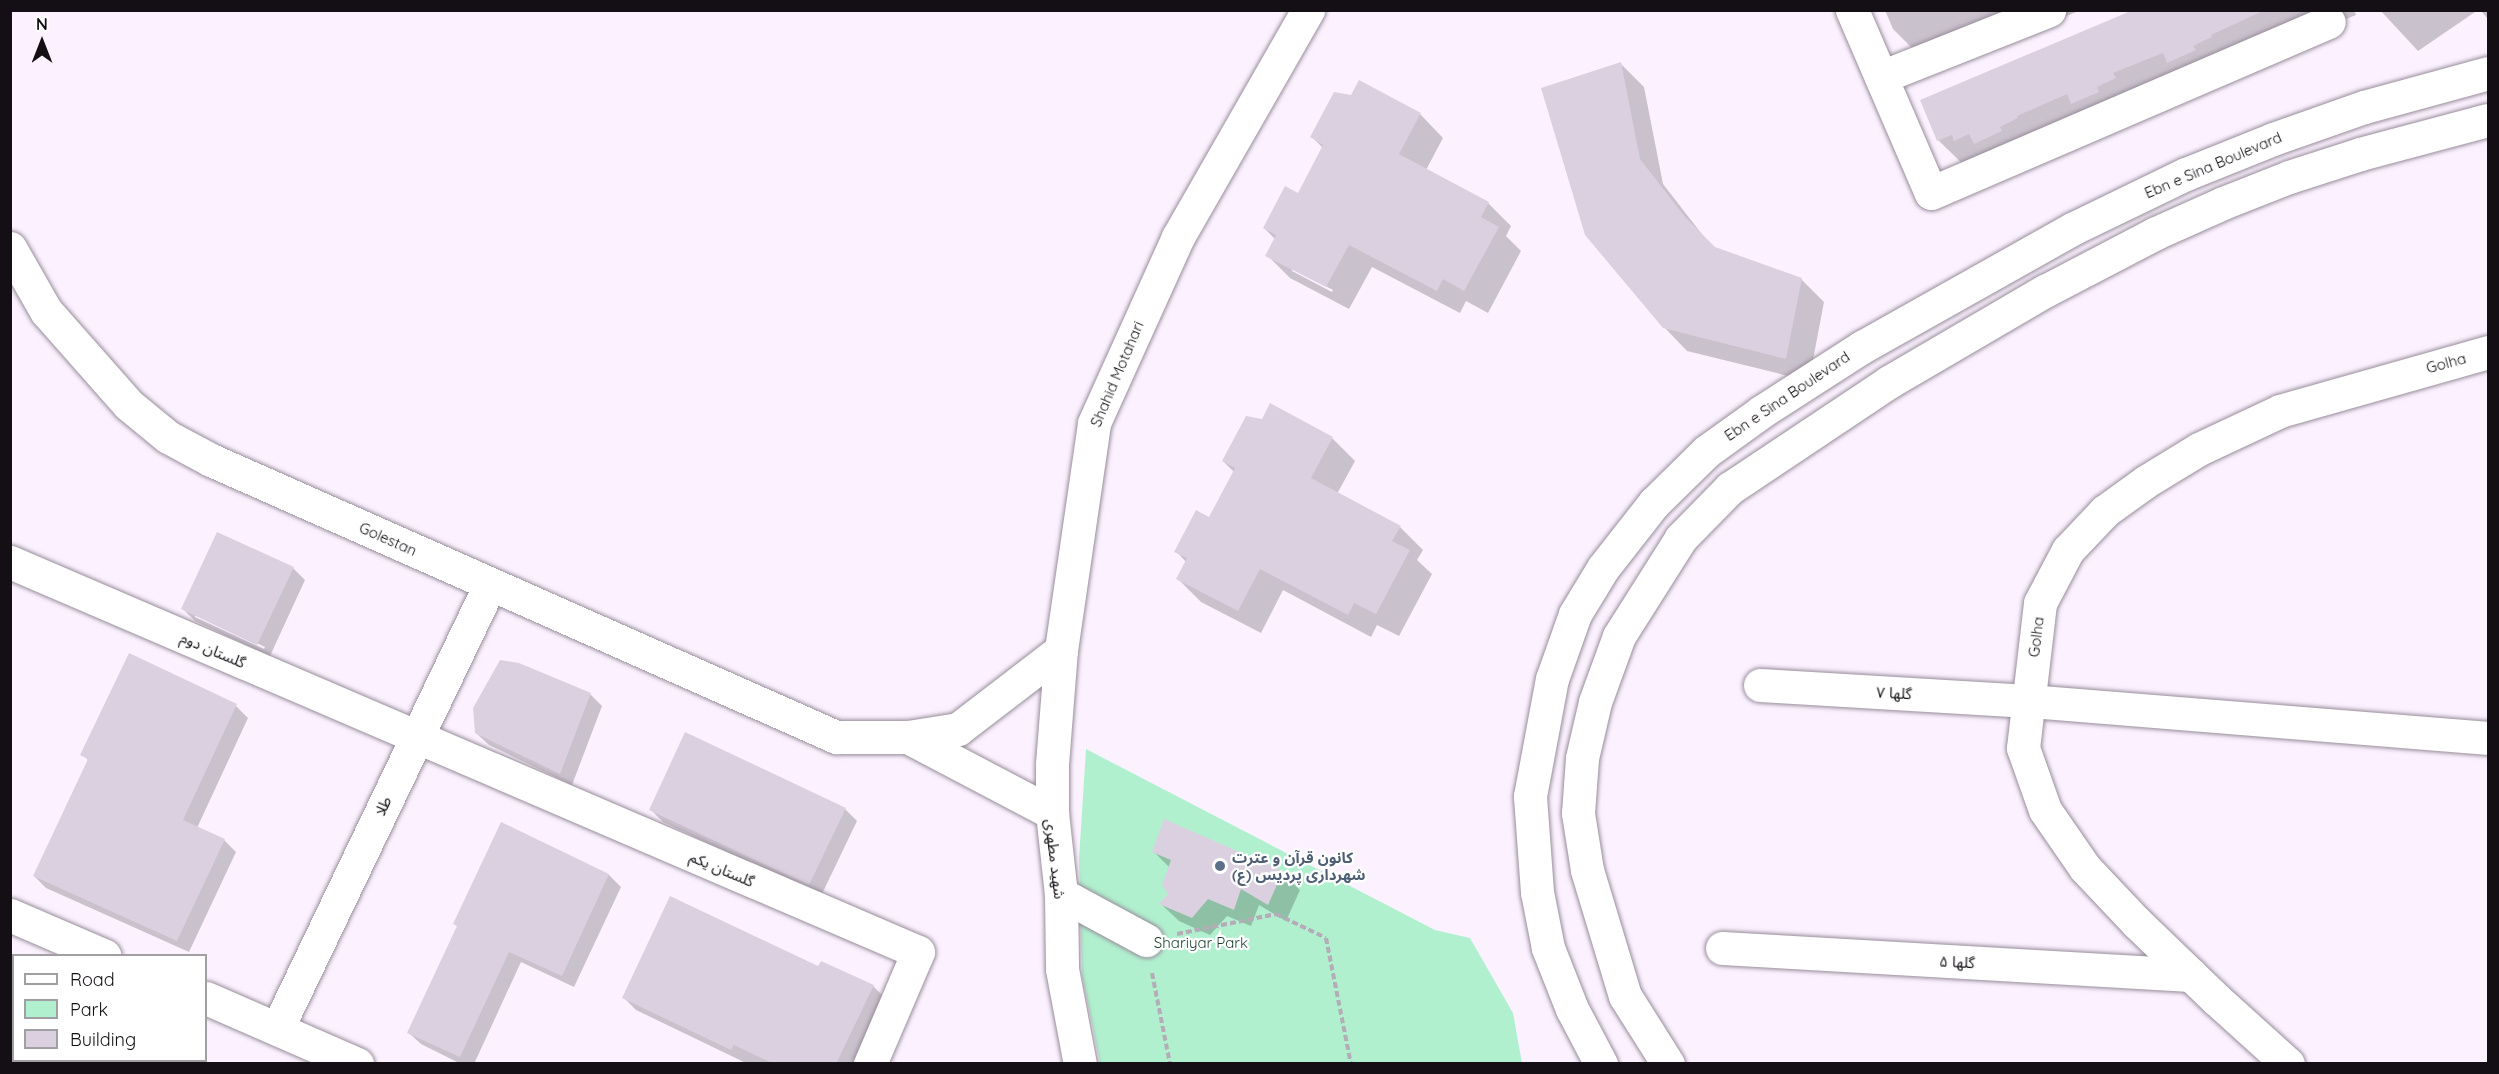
<!DOCTYPE html>
<meta charset="utf-8">
<style>
body{margin:0}
#map{position:relative;width:2499px;height:1074px;overflow:hidden;background:#fcf2ff;font-family:Quicksand,"Noto Sans Arabic",sans-serif}
div>[style]{position:absolute}
.green>*{inset:0;background:#b1f0cf}
.shadow>*{inset:0;background:#0003}
.building>*{inset:0;background:#dbd0df}
.path>*{height:4px;margin-top:-2px;transform-origin:0;background:repeating-linear-gradient(90deg,#b4acb7 0 6px,transparent 0 9px)}
.roads{filter:drop-shadow(0 0 2px #988d9b) drop-shadow(0 0 2px #988d9b)}
.minor>*{height:33px;margin:-16.5px;padding:0 16.5px;transform-origin:16.5px;border-radius:16.5px;background:#fff}
.major>*{height:33px;margin:-16.5px;padding:0 16.5px;transform-origin:16.5px;border-radius:16.5px;background:#fff}
.dots>*{width:16px;height:16px;translate:-50% -50%;box-sizing:border-box;border:3px solid #fff;border-radius:50%}
span{translate:-50% -50%;white-space:nowrap;text-align:center;line-height:1.15;-webkit-text-stroke:4.5px #fff;paint-order:stroke}
.street-label{font-size:15px;color:#130f14}
.service-label{font-size:15px;color:#4e5e75;font-weight:700}
.left{translate:0 -50%;text-align:left}
.park-label{font-size:15px;color:#1a3e2d}
.frame{position:absolute;inset:0;border:12px solid #130f14;pointer-events:none}
.legend{position:absolute;left:12px;top:954px;width:195px;height:108px;box-sizing:border-box;background:#fff;border:2px solid #a19fa1;margin:0;padding:8px 10px;list-style:none;font-size:18px;color:#130f14}
.legend li{display:flex;align-items:center;gap:12px;height:30px}
.legend b{width:30px;border:2px solid #a19fa1}
.north{position:absolute;left:12px;top:12px;width:60px;height:60px;-webkit-text-stroke:4px #fff;paint-order:stroke;rotate:0deg;font-size:16px;font-weight:700;line-height:24px;text-align:center;color:#130f14}
.north::after{content:'';display:block;margin:auto;width:21px;height:27px;background:#130f14;clip-path:polygon(50% 0,100% 100%,50% 72%,0 100%)}
</style>
<div id="map">
<div class="green">
<i style="clip-path:polygon(1086px 749px,1435px 930px,1470px 938px,1513px 1013px,1522px 1063px,1100px 1063px,1082px 975px,1079px 859px)"></i>
</div>
<div class="shadow">
<i style="clip-path:polygon(1885px 10px,2081px 10px,2057px 20px,1924px 60px,1893px 29px)"></i>
<i style="clip-path:polygon(2136px 10px,2354px 10px,2356px 15px,1970px 171px,1938px 140px)"></i>
<i style="clip-path:polygon(2380px 10px,2478px 10px,2418px 51px)"></i>
<i style="clip-path:polygon(2480px 10px,2488px 10px,2488px 19px)"></i>
<i style="clip-path:polygon(1621px 64px,1644px 87px,1663px 184px,1708px 242px,1714px 249px,1801px 279px,1824px 302px,1809px 381px,1687px 351px,1664px 327px)"></i>
<i style="clip-path:polygon(evenodd,1360px 82px,1421px 115px,1443px 138px,1426px 170px,1488px 203px,1511px 226px,1506px 236px,1521px 251px,1488px 313px,1466px 301px,1460px 313px,1372px 267px,1349px 309px,1290px 278px,1267px 255px,1275px 239px,1264px 228px,1299px 195px,1323px 148px,1312px 137px,1352px 97px,1360px 82px,1292px 268px,1333px 290px,1332px 292px,1292px 271px,1292px 268px)"></i>
<i style="clip-path:polygon(1332px 438px,1355px 461px,1337px 494px,1400px 527px,1423px 550px,1417px 560px,1432px 574px,1399px 636px,1377px 625px,1371px 637px,1283px 590px,1261px 633px,1201px 602px,1178px 579px,1186px 562px,1176px 551px,1210px 519px,1234px 472px,1223px 461px)"></i>
<i style="clip-path:polygon(evenodd,293px 568px,305px 580px,270px 656px,195px 621px,183px 609px,293px 568px,195px 614px,265px 647px,264px 649px,195px 617px,195px 614px)"></i>
<i style="clip-path:polygon(590px 694px,602px 706px,572px 785px,489px 745px,476px 733px)"></i>
<i style="clip-path:polygon(236px 706px,248px 718px,197px 828px,224px 840px,236px 852px,189px 952px,46px 888px,34px 876px,89px 761px,82px 754px)"></i>
<i style="clip-path:polygon(845px 809px,857px 821px,821px 896px,663px 822px,651px 810px)"></i>
<i style="clip-path:polygon(502px 824px,609px 875px,621px 887px,574px 987px,521px 962px,474px 1064px,461px 1064px,421px 1044px,409px 1033px,458px 927px,455px 924px)"></i>
<i style="clip-path:polygon(1154px 852px,1282px 873px,1300px 890px,1286px 921px,1259px 905px,1251px 926px,1227px 916px,1210px 935px,1179px 921px,1161px 904px,1169px 894px,1170px 868px)"></i>
<i style="clip-path:polygon(819px 968px,873px 986px,885px 998px,854px 1064px,748px 1064px,636px 1010px,624px 998px)"></i>
</div>
<div class="building">
<i style="clip-path:polygon(2133px 10px,2265px 10px,2211px 35px,2212px 37px,2193px 46px,2196px 50px,2167px 63px,2163px 53px,2113px 73px,2116px 78px,2097px 87px,2099px 92px,2071px 104px,2067px 94px,2017px 116px,2018px 118px,2000px 127px,2002px 131px,1974px 144px,1969px 134px,1954px 141px,1952px 135px,1937px 141px,1920px 100px)"></i>
<i style="clip-path:polygon(1621px 62px,1640px 159px,1685px 217px,1715px 247px,1802px 278px,1786px 359px,1663px 328px,1585px 235px,1541px 88px)"></i>
<i style="clip-path:polygon(1359px 80px,1421px 113px,1399px 154px,1489px 202px,1481px 217px,1499px 227px,1464px 291px,1443px 279px,1437px 291px,1349px 245px,1326px 287px,1265px 256px,1276px 235px,1263px 228px,1285px 186px,1298px 193px,1323px 145px,1310px 137px,1334px 92px,1351px 95px)"></i>
<i style="clip-path:polygon(1270px 403px,1333px 437px,1311px 478px,1401px 526px,1392px 541px,1410px 550px,1376px 614px,1354px 603px,1348px 615px,1260px 569px,1238px 611px,1176px 579px,1187px 558px,1174px 552px,1196px 510px,1209px 517px,1235px 468px,1222px 461px,1246px 416px,1262px 419px)"></i>
<i style="clip-path:polygon(217px 532px,294px 567px,257px 645px,181px 609px)"></i>
<i style="clip-path:polygon(129px 653px,237px 704px,183px 820px,225px 839px,177px 941px,33px 876px,88px 759px,80px 755px)"></i>
<i style="clip-path:polygon(500px 660px,519px 663px,591px 693px,560px 774px,475px 733px,473px 708px)"></i>
<i style="clip-path:polygon(685px 732px,846px 808px,809px 885px,649px 810px)"></i>
<i style="clip-path:polygon(1164px 819px,1283px 871px,1268px 905px,1241px 889px,1234px 910px,1208px 899px,1192px 918px,1159px 904px,1168px 894px,1162px 885px,1171px 860px,1152px 852px)"></i>
<i style="clip-path:polygon(501px 822px,609px 874px,562px 976px,509px 952px,460px 1057px,407px 1033px,457px 926px,453px 924px)"></i>
<i style="clip-path:polygon(670px 896px,818px 966px,821px 961px,874px 985px,836px 1064px,774px 1064px,734px 1045px,731px 1050px,622px 998px)"></i>
</div>
<div class="path">
<i style="left:1177px;top:934px;width:101px;rotate:-11.4deg"></i>
<i style="left:1276px;top:914px;width:55px;rotate:25.6deg"></i>
<i style="left:1326px;top:938px;width:128px;rotate:78.8deg"></i>
<i style="left:1152px;top:973px;width:93px;rotate:78.8deg"></i>
</div>
<div class="roads">
<div class="minor">
<i style="left:1852px;top:10px;width:199px;rotate:66.7deg"></i>
<i style="left:1931px;top:193px;width:433px;rotate:-23.3deg"></i>
<i style="left:1881px;top:77px;width:181px;rotate:-21.7deg"></i>
<i style="left:10px;top:248px;width:73px;rotate:60.3deg"></i>
<i style="left:46px;top:311px;width:125px;rotate:48.6deg"></i>
<i style="left:129px;top:405px;width:50px;rotate:39.4deg"></i>
<i style="left:168px;top:437px;width:49px;rotate:28.1deg"></i>
<i style="left:211px;top:460px;width:684px;rotate:23.9deg"></i>
<i style="left:836px;top:737px;width:72px"></i>
<i style="left:908px;top:737px;width:51px;rotate:-9.1deg"></i>
<i style="left:958px;top:729px;width:130px;rotate:-37.5deg"></i>
<i style="left:10px;top:562px;width:988px;rotate:23.24deg"></i>
<i style="left:918px;top:952px;width:122px;rotate:113.2deg"></i>
<i style="left:1760px;top:685px;width:269px;rotate:3.4deg"></i>
<i style="left:2029px;top:701px;width:460px;rotate:4.6deg"></i>
<i style="left:908px;top:737px;width:163px;rotate:27.8deg"></i>
<i style="left:1052px;top:813px;width:81px;rotate:83.7deg"></i>
<i style="left:1061px;top:894px;width:75px;rotate:89.2deg"></i>
<i style="left:1062px;top:969px;width:97px;rotate:79.3deg"></i>
<i style="left:1052px;top:813px;width:49px;rotate:-90deg"></i>
<i style="left:1052px;top:764px;width:114px;rotate:-85.5deg"></i>
<i style="left:1061px;top:650px;width:229px;rotate:-81.7deg"></i>
<i style="left:1094px;top:423px;width:204px;rotate:-65.7deg"></i>
<i style="left:1178px;top:237px;width:262px;rotate:-60.2deg"></i>
<i style="left:1061px;top:894px;width:97px;rotate:28.4deg"></i>
<i style="left:10px;top:915px;width:103px;rotate:23.3deg"></i>
<i style="left:1722px;top:948px;width:470px;rotate:3.3deg"></i>
<i style="left:206px;top:998px;width:165px;rotate:23.6deg"></i>
<i style="left:277px;top:1029px;width:493px;rotate:-64.4deg"></i>
<i style="left:2288px;top:1064px;width:97px;rotate:-137.9deg"></i>
<i style="left:2216px;top:999px;width:110px;rotate:-136.1deg"></i>
<i style="left:2137px;top:923px;width:76px;rotate:-133.4deg"></i>
<i style="left:2085px;top:868px;width:70px;rotate:-124.6deg"></i>
<i style="left:2045px;top:810px;width:66px;rotate:-109.5deg"></i>
<i style="left:2023px;top:748px;width:146px;rotate:-83.3deg"></i>
<i style="left:2040px;top:603px;width:60px;rotate:-62.2deg"></i>
<i style="left:2068px;top:550px;width:54px;rotate:-46.5deg"></i>
<i style="left:2105px;top:511px;width:49px;rotate:-35.9deg"></i>
<i style="left:2145px;top:482px;width:63px;rotate:-31.4deg"></i>
<i style="left:2199px;top:449px;width:89px;rotate:-25.1deg"></i>
<i style="left:2280px;top:411px;width:216px;rotate:-15.8deg"></i>
</div>
<div class="major">
<i style="left:1601px;top:1064px;width:62px;rotate:-117.8deg"></i>
<i style="left:1572px;top:1009px;width:66px;rotate:-111.5deg"></i>
<i style="left:1548px;top:948px;width:57px;rotate:-101.1deg"></i>
<i style="left:1537px;top:892px;width:96px;rotate:-94.2deg"></i>
<i style="left:1530px;top:796px;width:119px;rotate:-79.4deg"></i>
<i style="left:1552px;top:679px;width:69px;rotate:-70.5deg"></i>
<i style="left:1575px;top:614px;width:54px;rotate:-58.7deg"></i>
<i style="left:1603px;top:568px;width:83px;rotate:-51.9deg"></i>
<i style="left:1654px;top:503px;width:74px;rotate:-44.5deg"></i>
<i style="left:1707px;top:451px;width:67px;rotate:-35.8deg"></i>
<i style="left:1761px;top:412px;width:120px;rotate:-32.8deg"></i>
<i style="left:1862px;top:347px;width:241px;rotate:-29.3deg"></i>
<i style="left:2072px;top:229px;width:127px;rotate:-25.8deg"></i>
<i style="left:2186px;top:174px;width:94px;rotate:-21.9deg"></i>
<i style="left:2273px;top:139px;width:96px;rotate:-19.4deg"></i>
<i style="left:2364px;top:107px;width:129px;rotate:-15.3deg"></i>
<i style="left:1668px;top:1064px;width:80px;rotate:-122.3deg"></i>
<i style="left:1625px;top:996px;width:132px;rotate:-106.8deg"></i>
<i style="left:1587px;top:870px;width:58px;rotate:-99deg"></i>
<i style="left:1578px;top:813px;width:55px;rotate:-85.8deg"></i>
<i style="left:1582px;top:758px;width:57px;rotate:-76.9deg"></i>
<i style="left:1595px;top:702px;width:70px;rotate:-70deg"></i>
<i style="left:1619px;top:636px;width:116px;rotate:-57.7deg"></i>
<i style="left:1681px;top:538px;width:70px;rotate:-45.6deg"></i>
<i style="left:1730px;top:488px;width:191px;rotate:-33.7deg"></i>
<i style="left:1889px;top:382px;width:181px;rotate:-30.3deg"></i>
<i style="left:2045px;top:291px;width:125px;rotate:-27.6deg"></i>
<i style="left:2156px;top:233px;width:73px;rotate:-24.1deg"></i>
<i style="left:2223px;top:203px;width:71px;rotate:-21.5deg"></i>
<i style="left:2289px;top:177px;width:75px;rotate:-17.9deg"></i>
<i style="left:2360px;top:154px;width:132px;rotate:-14.9deg"></i>
</div>
</div>
<div class="dots">
<i style="left:1220px;top:866px;background:#5c6f8a"></i>
</div>
<div class="street-label">
<span style="left:2213px;top:165px;rotate:-23deg">Ebn e Sina Boulevard</span>
<span style="left:2446px;top:363px;rotate:-15deg">Golha</span>
<span style="left:1117px;top:374px;rotate:-67deg">Shahid Motahari</span>
<span style="left:1787px;top:396px;rotate:-34deg">Ebn e Sina Boulevard</span>
<span style="left:388px;top:539px;rotate:24deg">Golestan</span>
<span style="left:2036px;top:637px;rotate:-83deg">Golha</span>
<span style="left:213px;top:650px;rotate:23deg">گلستان دوم</span>
<span style="left:1894px;top:693px;rotate:3deg">گلها ۷</span>
<span style="left:383px;top:806px;rotate:-65deg">طلا</span>
<span style="left:1055px;top:859px;rotate:83deg">شهید مطهری</span>
<span style="left:722px;top:869px;rotate:23deg">گلستان یکم</span>
<span style="left:1957px;top:962px;rotate:3deg">گلها ۵</span>
</div>
<div class="service-label">
<span class="left" style="left:1232px;top:866px">کانون قرآن و عترت<br>(ع) شهرداری پردیس</span>
</div>
<div class="park-label">
<span style="left:1201px;top:943px">Shariyar Park</span>
</div>
<div class="frame"></div>
<ul class="legend">
<li><b style="height:8px;background:#fff"></b>Road</li>
<li><b style="height:16px;background:#b1f0cf"></b>Park</li>
<li><b style="height:16px;background:#dbd0df"></b>Building</li>
</ul>
<div class="north">N</div>
</div>
